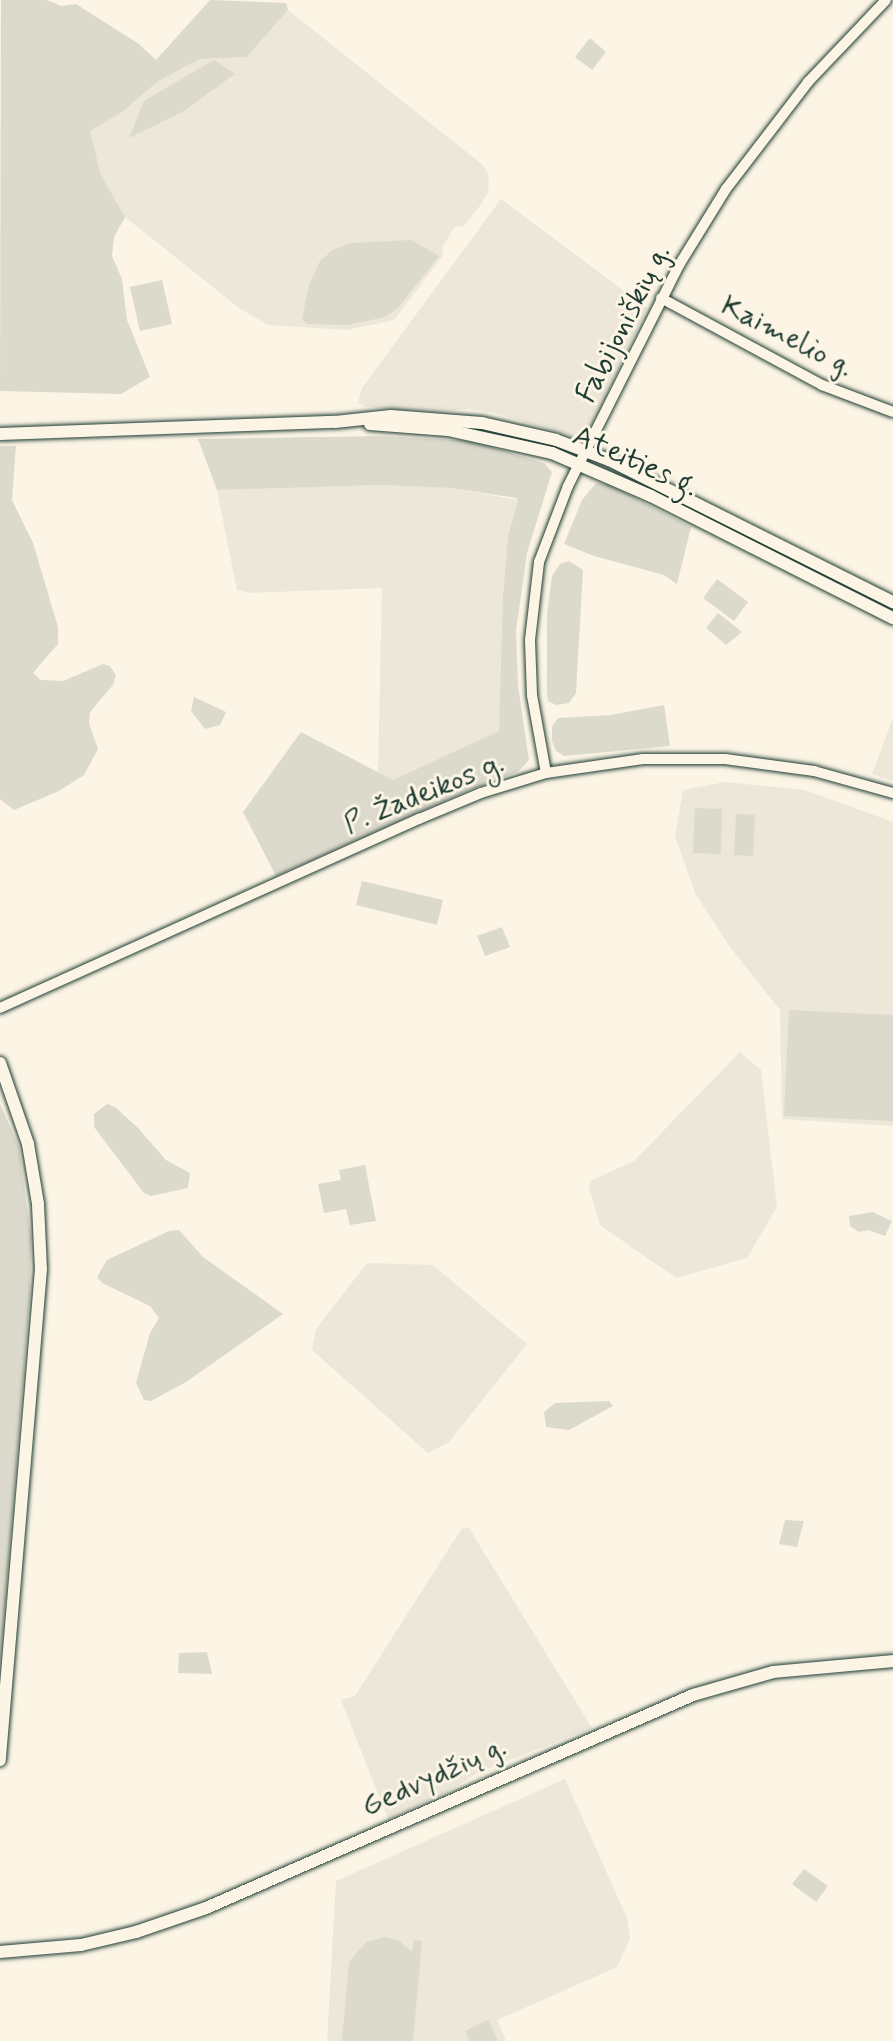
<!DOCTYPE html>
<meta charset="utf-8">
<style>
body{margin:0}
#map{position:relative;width:893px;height:2041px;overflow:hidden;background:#fcf5e5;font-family:Mynerve,sans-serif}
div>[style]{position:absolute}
.built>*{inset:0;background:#ece7d8}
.green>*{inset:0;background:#dcdacc}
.roads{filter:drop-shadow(0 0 2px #1f3d34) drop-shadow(0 0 2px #1f3d34)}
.minor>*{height:10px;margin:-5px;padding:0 5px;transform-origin:5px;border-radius:5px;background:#fcf5e5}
.major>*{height:12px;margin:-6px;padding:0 6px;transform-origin:6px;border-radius:6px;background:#fcf5e5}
span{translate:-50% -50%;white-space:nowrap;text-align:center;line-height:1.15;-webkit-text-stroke:6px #fcf5e5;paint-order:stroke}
.street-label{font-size:30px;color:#1f3d34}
</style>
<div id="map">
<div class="built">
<i style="clip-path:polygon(288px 10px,483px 165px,489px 176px,488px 193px,479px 207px,463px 227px,456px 226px,452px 231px,442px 248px,443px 255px,394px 320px,347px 330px,268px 325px,239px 308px,125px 217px,101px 175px,90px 131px,122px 112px,157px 82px,200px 59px,247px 57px)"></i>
<i style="clip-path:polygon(501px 199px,647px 308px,592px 427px,578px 439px,495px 413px,468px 409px,441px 412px,366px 407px,358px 403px,362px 388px)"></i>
<i style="clip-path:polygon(382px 485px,450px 488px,518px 500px,508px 537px,499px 732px,393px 780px,378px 773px,382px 588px,250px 593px,237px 590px,217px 490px)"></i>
<i style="clip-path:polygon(893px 718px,893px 781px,872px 774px)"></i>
<i style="clip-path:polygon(725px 782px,805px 790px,893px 822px,893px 1126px,782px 1119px,780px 1010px,730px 947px,695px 893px,675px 836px,683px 790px)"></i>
<i style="clip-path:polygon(740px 1052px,761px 1070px,777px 1207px,747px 1258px,676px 1278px,600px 1225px,589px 1187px,592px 1180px,634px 1161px)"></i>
<i style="clip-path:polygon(367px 1263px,433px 1265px,527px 1344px,449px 1442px,428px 1453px,312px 1350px,316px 1329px)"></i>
<i style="clip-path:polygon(462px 1528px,469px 1528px,592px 1728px,477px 1773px,448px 1792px,388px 1819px,341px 1700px,355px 1696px)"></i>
<i style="clip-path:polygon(565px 1779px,627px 1918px,630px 1939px,617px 1967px,497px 2020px,506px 2041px,327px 2041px,336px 1881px)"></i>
</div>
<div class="green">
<i style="clip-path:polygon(1px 0,47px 0,61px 6px,76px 4px,139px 44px,156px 60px,210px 0,286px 3px,288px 10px,247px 57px,200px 59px,157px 82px,122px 112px,90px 131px,101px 175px,125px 217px,114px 237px,112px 256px,122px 279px,127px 320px,150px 377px,121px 394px,0 391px)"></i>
<i style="clip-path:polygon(590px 38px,606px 52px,592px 70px,575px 57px)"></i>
<i style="clip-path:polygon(214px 60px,235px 74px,182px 112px,129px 138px,144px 101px)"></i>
<i style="clip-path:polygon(412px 240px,439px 256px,397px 309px,385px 317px,348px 325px,307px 324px,302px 319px,309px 285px,320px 261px,333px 250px,351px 243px)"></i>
<i style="clip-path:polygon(162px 280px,172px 324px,140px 331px,130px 287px)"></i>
<i style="clip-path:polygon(380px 436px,471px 441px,544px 463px,552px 472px,527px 553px,516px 631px,518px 686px,529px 760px,518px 772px,467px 791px,276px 876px,243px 812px,301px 732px,393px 780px,499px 731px,503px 598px,508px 536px,518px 501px,516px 498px,450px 488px,382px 485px,217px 490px,198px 439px)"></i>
<i style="clip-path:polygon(0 446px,16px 446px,12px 500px,33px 543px,58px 627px,58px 644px,33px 673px,41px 680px,63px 681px,103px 664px,110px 666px,116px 675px,113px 685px,90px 712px,89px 723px,98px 749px,84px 775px,59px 791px,14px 810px,0 799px)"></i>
<i style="clip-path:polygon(596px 483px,610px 485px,691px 527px,677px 584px,664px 575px,594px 556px,564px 544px,582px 500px)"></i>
<i style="clip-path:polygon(569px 561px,583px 570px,576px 693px,569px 703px,556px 705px,548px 701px,547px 695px,547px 614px,552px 576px,560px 564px)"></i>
<i style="clip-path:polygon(717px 579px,748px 602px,734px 621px,703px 598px)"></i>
<i style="clip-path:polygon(718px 613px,742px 632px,726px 645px,706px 628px)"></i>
<i style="clip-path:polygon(194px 697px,226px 712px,220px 725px,205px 729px,191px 711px)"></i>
<i style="clip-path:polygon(664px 705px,670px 746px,564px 756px,556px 751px,552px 741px,552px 726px,558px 718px,611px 715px)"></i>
<i style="clip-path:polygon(695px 808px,722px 809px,721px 854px,693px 853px)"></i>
<i style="clip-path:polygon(736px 814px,755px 815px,753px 856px,734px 855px)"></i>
<i style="clip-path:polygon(362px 881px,443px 900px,437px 925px,356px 905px)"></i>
<i style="clip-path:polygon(502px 927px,510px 947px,485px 956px,477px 936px)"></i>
<i style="clip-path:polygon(789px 1010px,893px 1015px,893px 1121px,784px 1116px)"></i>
<i style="clip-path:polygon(0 1104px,19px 1147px,31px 1238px,30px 1294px,0 1664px)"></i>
<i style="clip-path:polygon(107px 1104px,115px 1107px,139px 1129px,166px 1160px,190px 1173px,188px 1188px,151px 1196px,144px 1193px,94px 1127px,94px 1114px)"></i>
<i style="clip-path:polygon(365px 1165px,376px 1221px,350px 1225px,346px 1209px,324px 1213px,318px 1184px,341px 1180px,339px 1170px)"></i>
<i style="clip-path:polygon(873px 1212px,892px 1221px,885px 1236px,868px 1230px,859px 1232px,850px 1226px,849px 1216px)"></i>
<i style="clip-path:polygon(179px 1230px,203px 1257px,283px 1314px,186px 1382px,151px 1401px,144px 1400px,136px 1383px,150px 1333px,159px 1318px,150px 1306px,102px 1283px,97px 1277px,107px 1260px,169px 1231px)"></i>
<i style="clip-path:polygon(609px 1401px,613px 1406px,569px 1430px,546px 1427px,544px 1412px,555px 1403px)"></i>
<i style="clip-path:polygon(785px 1520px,804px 1521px,797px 1547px,779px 1544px)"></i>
<i style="clip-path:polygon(207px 1652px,212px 1674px,178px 1673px,179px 1653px)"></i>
<i style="clip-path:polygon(804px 1869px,828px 1886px,816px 1902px,792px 1884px)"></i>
<i style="clip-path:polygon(385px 1937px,398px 1940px,412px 1952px,414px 1940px,422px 1941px,413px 2041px,342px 2041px,349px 1962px,366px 1942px)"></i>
<i style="clip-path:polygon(488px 2020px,498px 2041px,470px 2041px,465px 2031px)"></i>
</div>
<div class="roads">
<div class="minor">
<i style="left:661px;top:298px;width:183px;rotate:28.4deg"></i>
<i style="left:822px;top:385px;width:76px;rotate:20.8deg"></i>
<i style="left:546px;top:773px;width:79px;rotate:-100.2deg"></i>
<i style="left:532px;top:695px;width:55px;rotate:-92.1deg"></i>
<i style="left:530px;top:640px;width:79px;rotate:-83.4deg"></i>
<i style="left:539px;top:562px;width:81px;rotate:-69.1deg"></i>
<i style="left:568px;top:486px;width:247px;rotate:-63.3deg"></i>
<i style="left:679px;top:265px;width:89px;rotate:-58.3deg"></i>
<i style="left:726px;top:189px;width:135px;rotate:-52.5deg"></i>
<i style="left:808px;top:82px;width:113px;rotate:-46.4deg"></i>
<i style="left:0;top:1008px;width:460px;rotate:-24.3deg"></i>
<i style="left:419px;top:819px;width:67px;rotate:-22.8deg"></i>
<i style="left:481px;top:793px;width:68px;rotate:-17.1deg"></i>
<i style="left:546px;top:773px;width:98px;rotate:-8.2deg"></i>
<i style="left:643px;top:759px;width:82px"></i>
<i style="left:725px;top:759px;width:90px;rotate:7.7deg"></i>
<i style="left:814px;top:771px;width:82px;rotate:15.6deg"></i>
</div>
<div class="major">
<i style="left:370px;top:424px;width:78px;rotate:4.4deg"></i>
<i style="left:448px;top:430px;width:107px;rotate:12.5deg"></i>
<i style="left:552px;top:453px;width:108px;rotate:23.5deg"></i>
<i style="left:651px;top:496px;width:271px;rotate:26.8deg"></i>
<i style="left:0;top:434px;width:335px;rotate:-2.1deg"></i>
<i style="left:335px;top:422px;width:56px;rotate:-6.1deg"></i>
<i style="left:391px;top:416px;width:91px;rotate:4.4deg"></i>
<i style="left:482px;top:423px;width:76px;rotate:12.9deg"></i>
<i style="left:556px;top:440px;width:57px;rotate:20.7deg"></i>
<i style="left:609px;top:460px;width:318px;rotate:26.6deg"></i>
<i style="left:0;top:1063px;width:86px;rotate:70.9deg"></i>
<i style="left:28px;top:1144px;width:61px;rotate:80.5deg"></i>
<i style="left:38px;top:1204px;width:65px;rotate:87.4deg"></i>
<i style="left:41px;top:1269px;width:493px;rotate:94.8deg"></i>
<i style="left:0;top:1952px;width:81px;rotate:-4.9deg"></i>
<i style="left:81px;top:1945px;width:57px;rotate:-13.3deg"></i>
<i style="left:136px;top:1932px;width:74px;rotate:-18.9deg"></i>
<i style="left:206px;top:1908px;width:532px;rotate:-23.62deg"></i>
<i style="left:693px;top:1695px;width:83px;rotate:-16deg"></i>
<i style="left:773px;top:1672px;width:121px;rotate:-5.2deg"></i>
</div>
</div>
<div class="street-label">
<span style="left:624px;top:324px;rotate:-63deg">Fabijoniškių g.</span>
<span style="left:787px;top:337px;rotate:27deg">Kaimelio g.</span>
<span style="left:635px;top:462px;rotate:24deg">Ateities g.</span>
<span style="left:424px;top:794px;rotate:-22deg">P. Žadeikos g.</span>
<span style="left:434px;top:1777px;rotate:-24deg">Gedvydžių g.</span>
</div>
</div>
